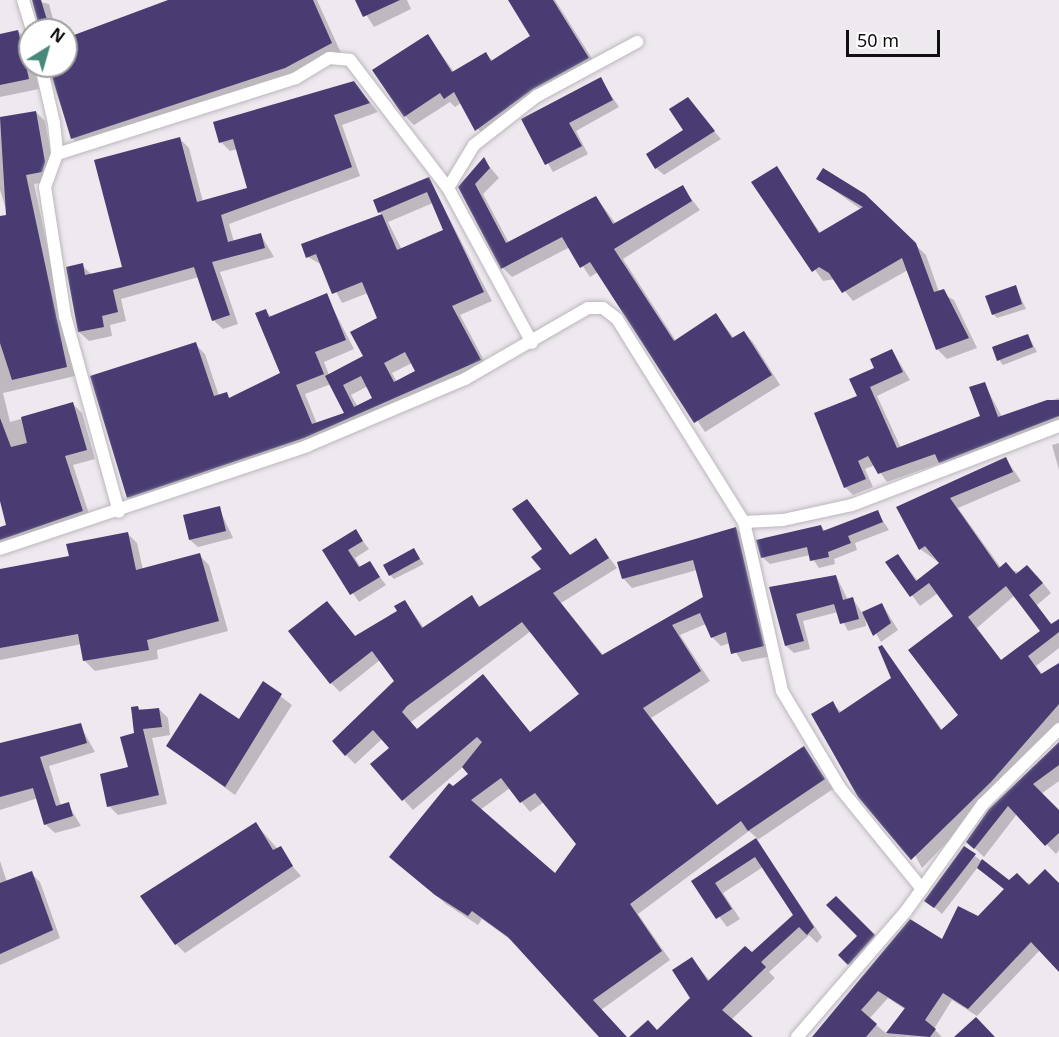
<!DOCTYPE html>
<style>
body{margin:0}
#map{position:relative;width:1059px;height:1037px;overflow:hidden;background:#eee8ef;font-family:"Noto Sans",sans-serif}
div>[style]{position:absolute}
.shadow>*{inset:0;background:#0003}
.building>*{inset:0;background:#483c72}
.roads{filter:drop-shadow(0 0 2px #bbb6bc) drop-shadow(0 0 2px #bbb6bc)}
.minor>*{height:12px;margin:-6px;padding:0 6px;transform-origin:6px;border-radius:6px;background:#fff}
span{translate:-50% -50%;white-space:nowrap;text-align:center;line-height:1.15;-webkit-text-stroke:6px #fff;paint-order:stroke}
.north{position:absolute;left:18px;top:18px;width:60px;height:60px;box-sizing:border-box;background:#fff;border:2px solid #9f9f9f;border-radius:50%;rotate:37deg;font-size:16px;font-weight:700;line-height:24px;text-align:center;color:#100e10}
.north::after{content:'';display:block;margin:auto;width:21px;height:27px;background:#46897a;clip-path:polygon(50% 0,100% 100%,50% 72%,0 100%)}
.scale{position:absolute;left:846px;top:30px;width:94px;height:27px;box-sizing:border-box;border:3px solid #100e10;border-top:0;padding-left:8px;font-size:18px;line-height:21px;white-space:nowrap;color:#100e10;-webkit-text-stroke:4px #fff;paint-order:stroke}
</style>
<div id="map">
<div class="shadow">
<i style="clip-path:polygon(33px 0,49px 4px,56px 30px,41px 30px)"></i>
<i style="clip-path:polygon(173px 0,317px 0,341px 53px,197px 113px,82px 148px,72px 138px,47px 66px,66px 66px,66px 39px)"></i>
<i style="clip-path:polygon(357px 0,407px 0,411px 9px,374px 27px)"></i>
<i style="clip-path:polygon(509px 0,555px 0,598px 68px,542px 98px,485px 139px,461px 103px,455px 107px,450px 102px,414px 125px,405px 116px,428px 36px,454px 72px,486px 54px,493px 61px,532px 37px)"></i>
<i style="clip-path:polygon(18px 31px,28px 41px,39px 89px,0 97px,0 35px)"></i>
<i style="clip-path:polygon(600px 79px,619px 107px,576px 131px,588px 154px,553px 172px,523px 120px)"></i>
<i style="clip-path:polygon(354px 83px,378px 112px,342px 125px,360px 176px,229px 224px,234px 242px,261px 235px,274px 257px,220px 272px,238px 324px,223px 329px,213px 320px,199px 277px,121px 299px,126px 321px,110px 325px,112px 336px,89px 341px,79px 332px,67px 268px,82px 265px,91px 274px,124px 268px,180px 139px,189px 148px,203px 202px,248px 189px,238px 149px,230px 151px,221px 142px)"></i>
<i style="clip-path:polygon(36px 112px,45px 121px,54px 172px,51px 181px,34px 184px,75px 376px,3px 393px,10px 422px,73px 404px,82px 413px,95px 459px,73px 465px,91px 520px,0 548px,0 528px,8px 526px,0 501px,0 217px,8px 216px,0 190px,0 119px)"></i>
<i style="clip-path:polygon(704px 120px,721px 139px,664px 175px,656px 168px)"></i>
<i style="clip-path:polygon(484px 160px,499px 178px,483px 194px,509px 243px,596px 197px,616px 224px,682px 187px,700px 210px,623px 259px,676px 341px,716px 315px,734px 338px,744px 333px,753px 342px,780px 385px,705px 432px,598px 272px,590px 277px,570px 247px,512px 277px,503px 268px,460px 187px)"></i>
<i style="clip-path:polygon(776px 168px,821px 234px,862px 210px,818px 179px,864px 195px,926px 255px,939px 292px,954px 300px,977px 348px,947px 359px,938px 350px,908px 270px,853px 301px,835px 279px,823px 281px,753px 182px)"></i>
<i style="clip-path:polygon(evenodd,429px 179px,492px 301px,460px 315px,489px 370px,138px 506px,128px 497px,195px 344px,205px 354px,219px 396px,231px 398px,282px 374px,265px 311px,272px 317px,326px 295px,354px 349px,324px 362px,329px 375px,365px 357px,379px 319px,368px 293px,342px 303px,322px 265px,308px 257px,303px 245px,383px 215px,379px 212px,429px 179px,433px 203px,445px 231px,402px 250px,388px 222px,433px 203px,429px 179px,412px 363px,417px 372px,397px 382px,392px 373px,412px 363px,429px 179px,331px 384px,346px 414px,317px 424px,305px 394px,331px 384px,429px 179px,368px 386px,374px 399px,358px 407px,351px 395px,368px 386px)"></i>
<i style="clip-path:polygon(1016px 287px,1026px 309px,997px 318px,993px 314px)"></i>
<i style="clip-path:polygon(1028px 335px,1037px 352px,1003px 365px,999px 360px)"></i>
<i style="clip-path:polygon(892px 350px,910px 380px,877px 396px,901px 448px,982px 417px,984px 383px,1002px 417px,1059px 398px,1059px 426px,948px 470px,941px 463px,887px 482px,875px 465px,865px 469px,873px 487px,853px 495px,845px 487px,859px 397px)"></i>
<i style="clip-path:polygon(1059px 443px,1059px 470px,1052px 445px)"></i>
<i style="clip-path:polygon(evenodd,1006px 459px,1021px 481px,958px 508px,1001px 568px,1037px 576px,1051px 593px,1037px 605px,1052px 625px,1059px 621px,1059px 648px,1036px 666px,1043px 675px,1059px 665px,1059px 729px,922px 868px,832px 703px,842px 713px,893px 678px,882px 647px,943px 731px,960px 716px,955px 616px,938px 593px,920px 606px,887px 562px,898px 556px,918px 581px,941px 564px,920px 549px,898px 508px,1006px 459px,1015px 595px,1043px 631px,1002px 661px,977px 628px,1015px 595px)"></i>
<i style="clip-path:polygon(evenodd,527px 501px,571px 556px,596px 540px,617px 568px,561px 603px,604px 656px,705px 598px,697px 570px,632px 588px,623px 578px,736px 528px,745px 538px,772px 656px,742px 662px,730px 643px,721px 646px,712px 637px,706px 624px,680px 635px,710px 681px,651px 718px,718px 806px,804px 748px,833px 789px,756px 841px,822px 937px,817px 943px,809px 935px,769px 972px,775px 978px,731px 1020px,751px 1037px,631px 1037px,657px 1031px,692px 999px,692px 959px,710px 981px,752px 954px,795px 915px,763px 867px,723px 893px,740px 919px,727px 927px,693px 881px,758px 839px,749px 831px,638px 914px,670px 960px,601px 1010px,626px 1037px,601px 1037px,516px 944px,482px 919px,478px 925px,446px 904px,391px 857px,471px 774px,464px 766px,413px 810px,372px 764px,391px 748px,382px 739px,355px 764px,346px 755px,396px 681px,380px 660px,340px 692px,331px 683px,327px 603px,356px 637px,399px 612px,405px 602px,424px 628px,471px 597px,481px 607px,543px 569px,544px 549px,527px 501px,531px 631px,582px 694px,531px 733px,492px 686px,417px 730px,411px 722px,531px 631px,527px 501px,510px 788px,530px 812px,544px 802px,578px 844px,555px 875px,480px 810px,510px 788px)"></i>
<i style="clip-path:polygon(219px 508px,233px 538px,198px 547px,190px 540px)"></i>
<i style="clip-path:polygon(877px 512px,889px 530px,855px 543px,857px 550px,834px 559px,835px 564px,819px 568px,810px 555px,770px 564px,762px 557px,821px 526px,826px 532px)"></i>
<i style="clip-path:polygon(355px 531px,369px 549px,355px 558px,361px 568px,369px 563px,386px 585px,359px 602px,324px 551px)"></i>
<i style="clip-path:polygon(127px 533px,137px 543px,143px 570px,199px 555px,209px 565px,228px 631px,157px 650px,158px 659px,95px 671px,85px 661px,82px 644px,0 660px,0 570px,71px 557px)"></i>
<i style="clip-path:polygon(414px 550px,424px 564px,394px 579px,390px 575px)"></i>
<i style="clip-path:polygon(836px 576px,848px 600px,853px 599px,862px 613px,882px 604px,898px 630px,881px 642px,865px 615px,866px 626px,848px 631px,838px 612px,803px 621px,810px 649px,794px 653px,786px 646px,771px 588px)"></i>
<i style="clip-path:polygon(263px 683px,292px 705px,235px 795px,168px 746px,240px 721px)"></i>
<i style="clip-path:polygon(133px 709px,159px 709px,168px 718px,170px 735px,152px 738px,167px 804px,118px 815px,109px 806px,129px 768px,136px 735px)"></i>
<i style="clip-path:polygon(80px 725px,95px 752px,49px 766px,61px 806px,68px 804px,81px 826px,55px 833px,45px 824px,38px 798px,0 810px,0 745px)"></i>
<i style="clip-path:polygon(1059px 744px,1059px 781px,1041px 794px,1059px 812px,1059px 850px,1056px 854px,1017px 814px,984px 857px,968px 842px)"></i>
<i style="clip-path:polygon(256px 824px,301px 876px,185px 953px,176px 944px)"></i>
<i style="clip-path:polygon(evenodd,975px 856px,1009px 882px,1059px 885px,1059px 970px,1040px 950px,977px 1016px,952px 1000px,934px 1029px,942px 1037px,814px 1037px,978px 918px,1005px 890px,978px 867px,942px 914px,926px 900px,975px 856px,888px 998px,906px 1010px,887px 1034px,869px 1019px,888px 998px)"></i>
<i style="clip-path:polygon(0 861px,7px 882px,31px 873px,40px 882px,60px 938px,0 965px)"></i>
<i style="clip-path:polygon(836px 898px,881px 943px,856px 971px,840px 955px,859px 936px)"></i>
</div>
<div class="building">
<i style="clip-path:polygon(32px 0,41px 0,50px 30px,40px 30px)"></i>
<i style="clip-path:polygon(168px 0,313px 0,332px 43px,285px 68px,71px 139px,49px 66px,66px 66px,66px 38px)"></i>
<i style="clip-path:polygon(355px 0,400px 0,363px 17px)"></i>
<i style="clip-path:polygon(508px 0,553px 0,589px 58px,533px 89px,475px 131px,454px 92px,444px 99px,440px 93px,404px 117px,372px 70px,428px 34px,452px 72px,486px 52px,491px 61px,530px 36px)"></i>
<i style="clip-path:polygon(18px 30px,29px 79px,0 85px,0 34px)"></i>
<i style="clip-path:polygon(601px 77px,613px 100px,569px 123px,582px 146px,545px 165px,521px 119px)"></i>
<i style="clip-path:polygon(354px 81px,370px 103px,334px 115px,352px 167px,221px 215px,228px 242px,261px 233px,265px 248px,212px 262px,230px 315px,212px 321px,194px 267px,113px 290px,118px 312px,102px 316px,104px 327px,78px 332px,66px 267px,83px 263px,85px 275px,122px 267px,94px 160px,180px 137px,197px 202px,247px 188px,233px 139px,219px 143px,213px 122px)"></i>
<i style="clip-path:polygon(688px 97px,715px 131px,655px 169px,646px 154px,683px 130px,669px 109px)"></i>
<i style="clip-path:polygon(36px 111px,45px 162px,42px 172px,26px 175px,67px 367px,12px 380px,0 343px,0 216px,6px 215px,0 117px)"></i>
<i style="clip-path:polygon(484px 157px,490px 168px,475px 184px,506px 243px,596px 196px,613px 224px,683px 185px,692px 201px,614px 249px,674px 341px,716px 313px,732px 338px,744px 331px,772px 375px,694px 423px,590px 262px,580px 268px,562px 237px,501px 269px,458px 187px)"></i>
<i style="clip-path:polygon(777px 166px,819px 233px,863px 207px,816px 179px,823px 168px,865px 194px,916px 243px,934px 292px,944px 289px,969px 338px,936px 350px,902px 258px,842px 293px,829px 273px,819px 267px,812px 272px,751px 182px)"></i>
<i style="clip-path:polygon(evenodd,429px 177px,484px 292px,452px 306px,481px 360px,304px 438px,127px 498px,90px 376px,196px 342px,214px 396px,227px 392px,229px 398px,280px 373px,255px 313px,266px 309px,269px 317px,327px 293px,346px 340px,315px 352px,324px 374px,296px 385px,312px 424px,344px 413px,325px 376px,363px 356px,350px 332px,377px 318px,362px 282px,332px 294px,316px 254px,306px 258px,301px 244px,382px 214px,397px 250px,443px 230px,427px 192px,378px 213px,373px 200px,429px 177px,405px 352px,415px 371px,394px 382px,384px 363px,405px 352px,429px 177px,361px 376px,372px 398px,354px 407px,343px 385px,361px 376px)"></i>
<i style="clip-path:polygon(1016px 285px,1022px 304px,992px 315px,985px 296px)"></i>
<i style="clip-path:polygon(1028px 334px,1033px 347px,997px 361px,992px 347px)"></i>
<i style="clip-path:polygon(892px 349px,903px 372px,870px 387px,897px 448px,980px 416px,969px 387px,985px 382px,998px 417px,1047px 400px,1059px 400px,1059px 416px,939px 463px,935px 454px,878px 474px,868px 456px,858px 461px,866px 479px,844px 488px,814px 413px,857px 396px,849px 379px,874px 368px,870px 359px)"></i>
<i style="clip-path:polygon(73px 402px,87px 450px,65px 456px,83px 511px,0 540px,0 527px,6px 525px,0 501px,0 418px,11px 447px,27px 443px,21px 417px)"></i>
<i style="clip-path:polygon(evenodd,1006px 457px,1013px 472px,950px 498px,999px 568px,1006px 562px,1016px 574px,1027px 565px,1043px 583px,1029px 595px,1051px 624px,1059px 619px,1059px 632px,1028px 656px,1041px 674px,1059px 663px,1059px 704px,991px 782px,911px 860px,858px 797px,811px 714px,833px 701px,839px 713px,891px 678px,878px 647px,882px 645px,941px 730px,958px 715px,908px 650px,953px 616px,929px 583px,910px 597px,885px 562px,898px 554px,916px 581px,939px 563px,925px 546px,919px 550px,896px 507px,1006px 457px,1006px 586px,1040px 631px,1001px 660px,968px 617px,1006px 586px)"></i>
<i style="clip-path:polygon(evenodd,527px 499px,570px 555px,596px 538px,609px 558px,553px 593px,602px 655px,703px 597px,693px 560px,622px 579px,617px 562px,736px 527px,764px 646px,731px 654px,726px 632px,711px 638px,700px 613px,672px 625px,701px 671px,643px 708px,717px 805px,804px 746px,825px 779px,748px 831px,741px 821px,630px 904px,662px 951px,593px 1000px,627px 1037px,599px 1037px,508px 937px,472px 911px,468px 916px,435px 895px,389px 857px,449px 783px,453px 786px,468px 774px,462px 767px,482px 742px,477px 737px,402px 801px,370px 764px,389px 748px,373px 730px,345px 756px,332px 741px,394px 681px,372px 651px,330px 684px,288px 631px,327px 601px,355px 636px,397px 611px,394px 606px,405px 600px,422px 628px,472px 595px,479px 607px,541px 569px,531px 557px,542px 549px,512px 509px,527px 499px,522px 622px,579px 694px,530px 732px,483px 674px,417px 729px,402px 712px,407px 706px,522px 622px,527px 499px,501px 778px,520px 803px,535px 793px,576px 844px,555px 873px,471px 800px,501px 778px)"></i>
<i style="clip-path:polygon(220px 506px,226px 531px,189px 540px,183px 515px)"></i>
<i style="clip-path:polygon(878px 510px,883px 522px,848px 536px,851px 543px,828px 552px,829px 557px,810px 561px,807px 547px,761px 558px,756px 540px,821px 525px,823px 531px)"></i>
<i style="clip-path:polygon(356px 529px,363px 541px,348px 550px,359px 567px,370px 561px,380px 577px,350px 595px,322px 550px)"></i>
<i style="clip-path:polygon(128px 532px,136px 570px,200px 553px,219px 621px,147px 640px,149px 650px,83px 661px,78px 634px,0 648px,0 569px,69px 556px,66px 544px)"></i>
<i style="clip-path:polygon(414px 548px,420px 559px,389px 576px,383px 565px)"></i>
<i style="clip-path:polygon(836px 575px,843px 600px,853px 597px,859px 619px,840px 624px,834px 604px,796px 614px,804px 641px,785px 646px,769px 587px)"></i>
<i style="clip-path:polygon(882px 603px,891px 623px,873px 636px,862px 612px)"></i>
<i style="clip-path:polygon(263px 681px,282px 694px,225px 787px,166px 746px,200px 693px,239px 719px)"></i>
<i style="clip-path:polygon(138px 706px,139px 710px,159px 708px,162px 727px,143px 729px,159px 795px,107px 807px,100px 774px,128px 767px,120px 737px,134px 733px,131px 707px)"></i>
<i style="clip-path:polygon(81px 723px,87px 743px,40px 757px,56px 806px,69px 802px,73px 816px,44px 825px,33px 788px,0 797px,0 743px)"></i>
<i style="clip-path:polygon(1059px 742px,1059px 765px,1033px 784px,1059px 810px,1059px 833px,1045px 846px,1008px 806px,974px 849px,966px 842px,989px 809px)"></i>
<i style="clip-path:polygon(256px 822px,273px 850px,281px 846px,293px 866px,175px 945px,140px 896px)"></i>
<i style="clip-path:polygon(756px 838px,814px 927px,807px 935px,799px 927px,761px 962px,766px 967px,722px 1010px,753px 1037px,629px 1037px,648px 1020px,657px 1030px,690px 998px,672px 970px,692px 957px,708px 981px,745px 946px,752px 952px,793px 915px,755px 857px,715px 883px,732px 909px,716px 919px,691px 881px)"></i>
<i style="clip-path:polygon(964px 846px,976px 854px,934px 908px,924px 901px)"></i>
<i style="clip-path:polygon(982px 859px,1009px 880px,1017px 873px,1029px 885px,1045px 869px,1059px 883px,1059px 972px,1031px 942px,968px 1009px,943px 993px,925px 1020px,936px 1029px,930px 1037px,886px 1033px,905px 1008px,878px 991px,861px 1010px,877px 1024px,866px 1037px,812px 1037px,910px 919px,942px 939px,958px 906px,978px 916px,1004px 889px,977px 868px)"></i>
<i style="clip-path:polygon(32px 871px,53px 930px,0 954px,0 883px)"></i>
<i style="clip-path:polygon(836px 896px,875px 935px,848px 965px,838px 955px,857px 936px,826px 905px)"></i>
<i style="clip-path:polygon(976px 1017px,995px 1037px,954px 1037px)"></i>
</div>
<div class="roads">
<div class="minor">
<i style="left:23px;top:0;width:31px;rotate:73deg"></i>
<i style="left:41px;top:66px;width:58px;rotate:77.2deg"></i>
<i style="left:54px;top:123px;width:31px;rotate:84deg"></i>
<i style="left:57px;top:154px;width:35px;rotate:110deg"></i>
<i style="left:45px;top:187px;width:131px;rotate:81.2deg"></i>
<i style="left:65px;top:316px;width:203px;rotate:74.6deg"></i>
<i style="left:57px;top:154px;width:251px;rotate:-17.6deg"></i>
<i style="left:296px;top:78px;width:39px;rotate:-31deg"></i>
<i style="left:329px;top:58px;width:21px;rotate:5deg"></i>
<i style="left:350px;top:60px;width:161px;rotate:52.6deg"></i>
<i style="left:448px;top:188px;width:176px;rotate:61.5deg"></i>
<i style="left:448px;top:188px;width:50px;rotate:-58.8deg"></i>
<i style="left:474px;top:145px;width:80px;rotate:-37.9deg"></i>
<i style="left:537px;top:96px;width:114px;rotate:-28.4deg"></i>
<i style="left:744px;top:522px;width:39px;rotate:-3deg"></i>
<i style="left:783px;top:520px;width:71px;rotate:-12.3deg"></i>
<i style="left:852px;top:505px;width:222px;rotate:-20.9deg"></i>
<i style="left:0;top:549px;width:324px;rotate:-18.5deg"></i>
<i style="left:307px;top:446px;width:172px;rotate:-23deg"></i>
<i style="left:465px;top:379px;width:142px;rotate:-30deg"></i>
<i style="left:588px;top:308px;width:15px"></i>
<i style="left:603px;top:308px;width:18px;rotate:38deg"></i>
<i style="left:617px;top:319px;width:239px;rotate:58deg"></i>
<i style="left:744px;top:522px;width:173px;rotate:77.3deg"></i>
<i style="left:782px;top:691px;width:113px;rotate:59.1deg"></i>
<i style="left:840px;top:788px;width:130px;rotate:50.9deg"></i>
<i style="left:797px;top:1037px;width:167px;rotate:-49.1deg"></i>
<i style="left:906px;top:911px;width:132px;rotate:-54.3deg"></i>
<i style="left:983px;top:804px;width:107px;rotate:-44.6deg"></i>
</div>
</div>
<div class="north">N</div>
<div class="scale">50 m</div>
</div>
